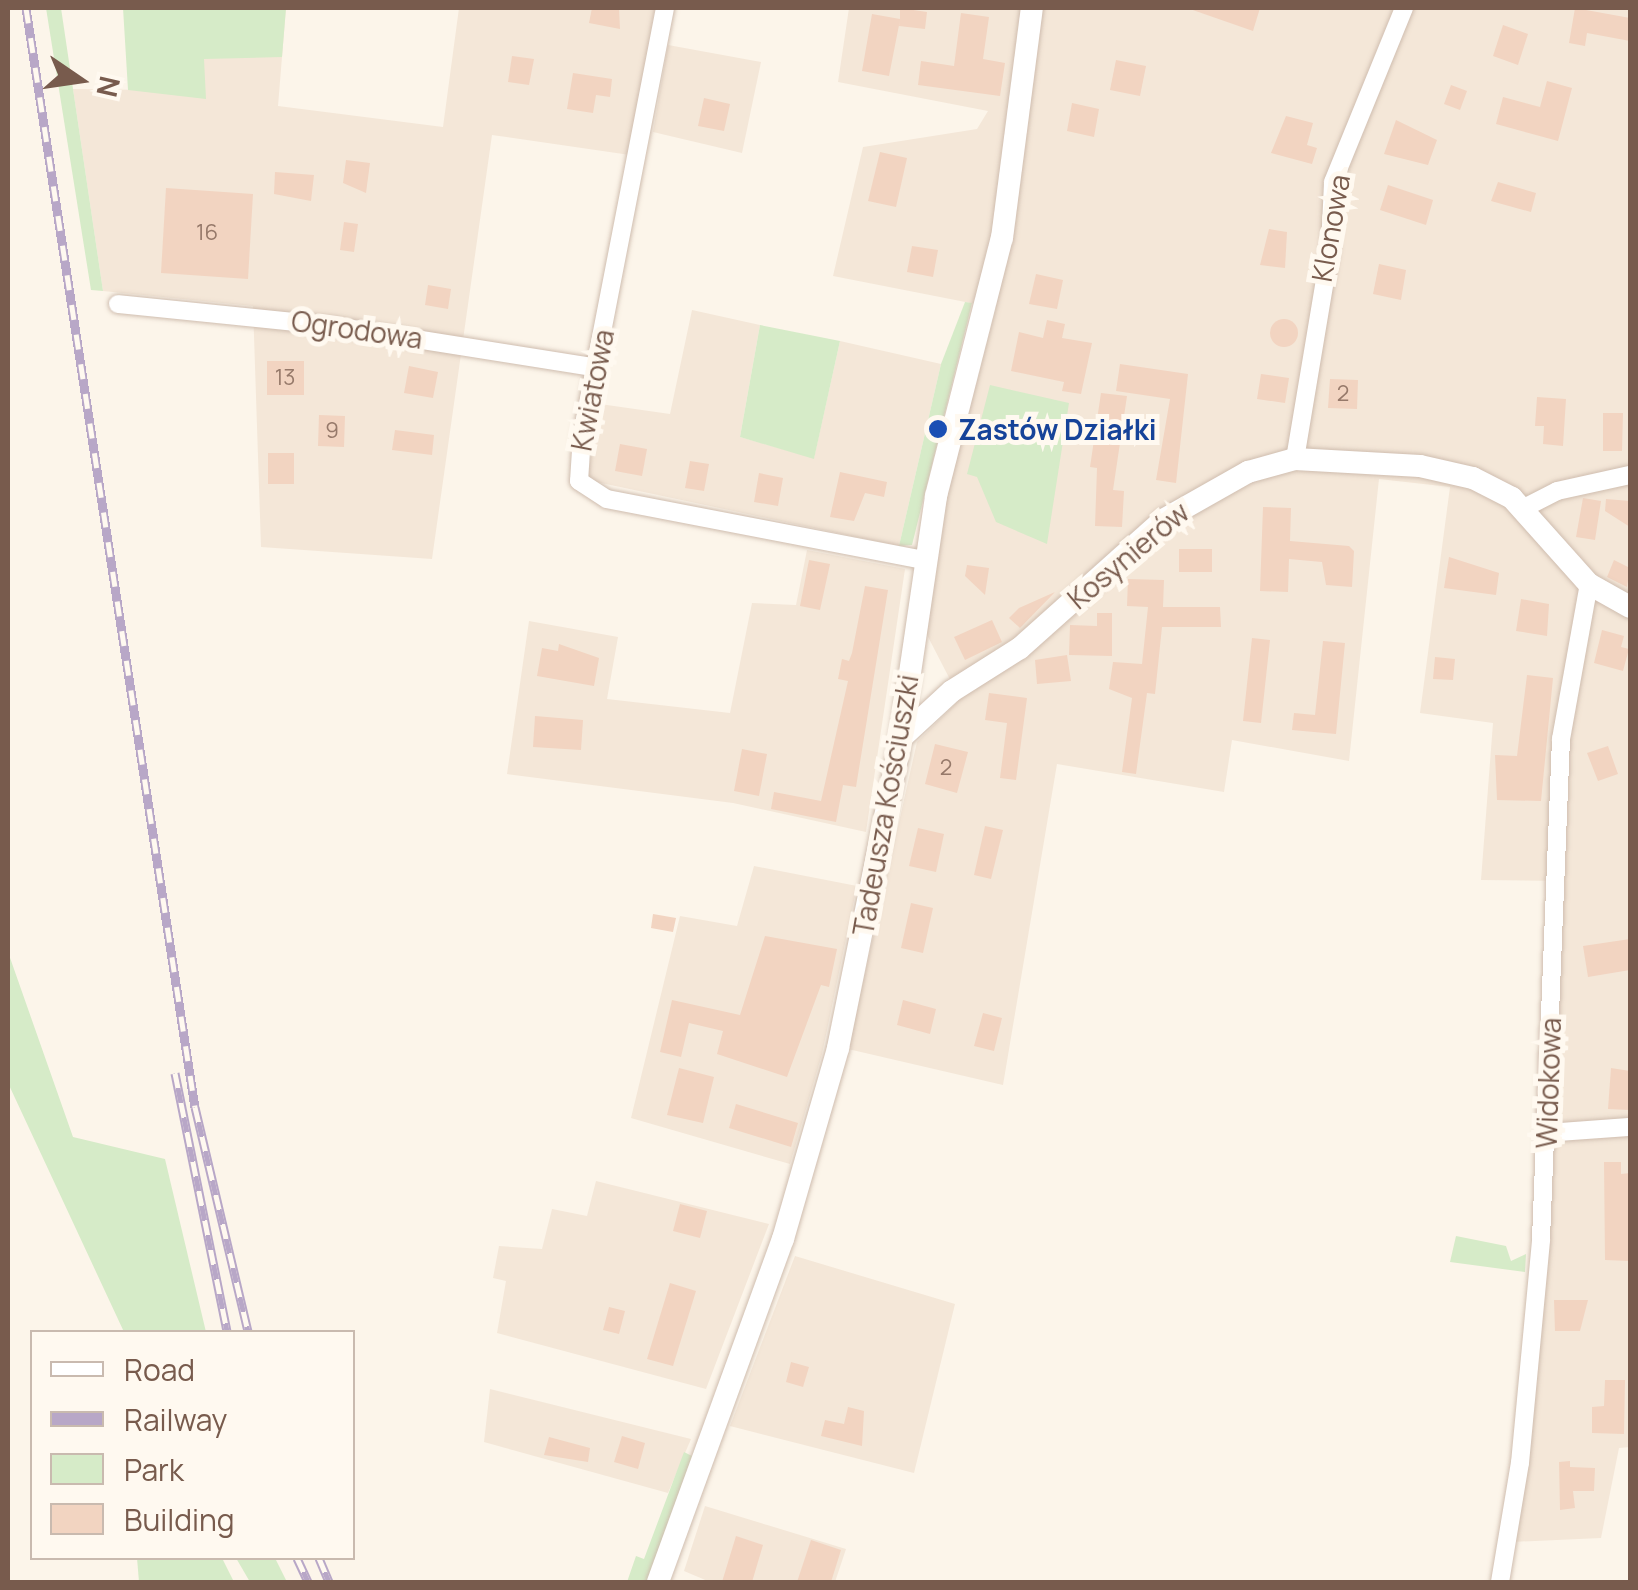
<!DOCTYPE html>
<meta charset="utf-8">
<style>
body{margin:0}
#map{position:relative;width:1638px;height:1590px;overflow:hidden;background:#fcf5ea;font-family:Manrope,sans-serif}
div>[style]{position:absolute}
.residential>*{inset:0;background:#f4e7d8}
.green>*{inset:0;background:#d6ebc8}
.building>*{inset:0;background:#f2d4c1}
.round{border-radius:50%}
.roads{filter:drop-shadow(0 0 2px #cfbdaf) drop-shadow(0 0 2px #cfbdaf)}
.street>*{height:18px;margin:-9px;padding:0 9px;transform-origin:9px;border-radius:9px;background:#fff}
.secondary>*{height:22px;margin:-11px;padding:0 11px;transform-origin:11px;border-radius:11px;background:#fff}
.rail>*{height:9px;margin-top:-4.5px;transform-origin:0;background:repeating-linear-gradient(90deg,#fff9f0 0 15px,#b8a7c7 0 30px);box-sizing:border-box;border-block:2px solid #b8a7c7}
.dots>*{width:28px;height:28px;translate:-50% -50%;box-sizing:border-box;border:5px solid #fff9f0;border-radius:50%}
span{translate:-50% -50%;white-space:nowrap;text-align:center;line-height:1.15;-webkit-text-stroke:10px #fff9f0;paint-order:stroke}
.number-label{font-size:22px;color:#96796a}
.number-label span{-webkit-text-stroke-width:0}
.street-label{font-size:28px;color:#785b4d}
.transit-label{font-size:28px;color:#164399;font-weight:700}
.left{translate:0 -50%;text-align:left}
.frame{position:absolute;inset:0;border:10px solid #785b4d;pointer-events:none}
.legend{position:absolute;left:30px;top:1330px;width:325px;height:230px;box-sizing:border-box;background:#fff9f0;border:2px solid #c9baaf;margin:0;padding:12px 18px;list-style:none;font-size:30px;color:#785b4d}
.legend li{display:flex;align-items:center;gap:20px;height:50px}
.legend b{width:50px;border:2px solid #c9baaf}
.north{position:absolute;left:30px;top:30px;width:100px;height:100px;-webkit-text-stroke:8px #fff9f0;paint-order:stroke;rotate:103deg;font-size:28px;font-weight:700;line-height:40px;text-align:center;color:#785b4d}
.north::after{content:'';display:block;margin:auto;width:35px;height:45px;background:#785b4d;clip-path:polygon(50% 0,100% 100%,50% 72%,0 100%)}
</style>
<div id="map">
<div class="residential">
<i style="clip-path:polygon(155px 8px,286px 8px,278px 106px,443px 127px,459px 8px,655px 8px,630px 155px,492px 135px,432px 559px,261px 547px,253px 306px,103px 291px,73px 89px,154px 90px)"></i>
<i style="clip-path:polygon(849px 8px,1630px 8px,1630px 1447px,1619px 1448px,1601px 1538px,1511px 1542px,1553px 1176px,1561px 881px,1481px 880px,1493px 723px,1420px 713px,1450px 487px,1379px 479px,1349px 761px,1232px 740px,1224px 792px,1057px 764px,1003px 1085px,848px 1049px,917px 742px,960px 699px,924px 629px,944px 508px,996px 308px,833px 276px,863px 147px,977px 129px,988px 111px,838px 82px)"></i>
<i style="clip-path:polygon(668px 45px,761px 62px,742px 153px,653px 132px)"></i>
<i style="clip-path:polygon(692px 310px,760px 325px,740px 437px,814px 458px,840px 341px,941px 364px,899px 546px,587px 480px,600px 404px,670px 414px)"></i>
<i style="clip-path:polygon(807px 550px,905px 569px,866px 832px,733px 803px,507px 774px,529px 621px,618px 637px,607px 699px,730px 713px,752px 603px,796px 605px)"></i>
<i style="clip-path:polygon(754px 866px,857px 886px,822px 1054px,790px 1164px,631px 1118px,680px 916px,737px 926px)"></i>
<i style="clip-path:polygon(596px 1181px,769px 1224px,706px 1389px,497px 1333px,506px 1281px,493px 1278px,499px 1246px,542px 1249px,552px 1209px,587px 1216px)"></i>
<i style="clip-path:polygon(795px 1256px,955px 1304px,914px 1473px,730px 1426px)"></i>
<i style="clip-path:polygon(490px 1389px,691px 1439px,668px 1493px,484px 1442px)"></i>
<i style="clip-path:polygon(705px 1506px,846px 1549px,835px 1582px,710px 1582px,684px 1571px)"></i>
</div>
<div class="green">
<i style="clip-path:polygon(46px 8px,61px 8px,103px 291px,91px 290px)"></i>
<i style="clip-path:polygon(123px 8px,286px 8px,282px 57px,204px 59px,206px 99px,128px 90px)"></i>
<i style="clip-path:polygon(965px 302px,972px 303px,912px 545px,899px 546px,941px 364px)"></i>
<i style="clip-path:polygon(760px 325px,840px 341px,814px 459px,740px 437px)"></i>
<i style="clip-path:polygon(990px 385px,1069px 403px,1047px 544px,996px 522px,977px 477px,967px 474px)"></i>
<i style="clip-path:polygon(8px 952px,73px 1137px,165px 1159px,206px 1332px,124px 1332px,8px 1083px)"></i>
<i style="clip-path:polygon(1456px 1236px,1506px 1246px,1511px 1261px,1526px 1254px,1525px 1272px,1450px 1262px)"></i>
<i style="clip-path:polygon(684px 1452px,692px 1456px,647px 1582px,627px 1582px,636px 1556px,644px 1559px)"></i>
<i style="clip-path:polygon(137px 1558px,222px 1558px,234px 1582px,139px 1582px)"></i>
<i style="clip-path:polygon(236px 1558px,275px 1558px,287px 1582px,250px 1582px)"></i>
</div>
<div class="building">
<i style="clip-path:polygon(592px 8px,619px 8px,620px 29px,589px 23px)"></i>
<i style="clip-path:polygon(900px 8px,927px 12px,925px 29px,899px 26px,900px 20px,889px 76px,862px 71px,872px 14px,900px 19px)"></i>
<i style="clip-path:polygon(1187px 8px,1260px 8px,1253px 31px)"></i>
<i style="clip-path:polygon(1575px 8px,1630px 18px,1630px 41px,1587px 33px,1585px 46px,1569px 43px)"></i>
<i style="clip-path:polygon(961px 13px,989px 17px,983px 59px,1005px 63px,1000px 96px,918px 85px,921px 61px,954px 66px)"></i>
<i style="clip-path:polygon(1503px 25px,1528px 34px,1518px 65px,1493px 56px)"></i>
<i style="clip-path:polygon(512px 56px,534px 59px,529px 85px,508px 82px)"></i>
<i style="clip-path:polygon(1116px 60px,1146px 66px,1140px 96px,1110px 90px)"></i>
<i style="clip-path:polygon(573px 73px,612px 79px,610px 97px,596px 95px,593px 113px,567px 109px)"></i>
<i style="clip-path:polygon(1547px 81px,1572px 88px,1558px 141px,1496px 124px,1503px 97px,1540px 107px)"></i>
<i style="clip-path:polygon(1451px 85px,1467px 91px,1460px 110px,1444px 104px)"></i>
<i style="clip-path:polygon(704px 98px,730px 104px,724px 131px,698px 126px)"></i>
<i style="clip-path:polygon(1072px 103px,1099px 109px,1094px 137px,1067px 131px)"></i>
<i style="clip-path:polygon(1286px 116px,1313px 123px,1307px 145px,1317px 148px,1312px 164px,1271px 153px)"></i>
<i style="clip-path:polygon(1396px 120px,1437px 140px,1428px 165px,1384px 154px)"></i>
<i style="clip-path:polygon(880px 152px,907px 158px,896px 207px,868px 201px)"></i>
<i style="clip-path:polygon(346px 160px,370px 163px,366px 193px,343px 183px)"></i>
<i style="clip-path:polygon(275px 172px,314px 175px,311px 201px,274px 194px)"></i>
<i style="clip-path:polygon(1498px 182px,1536px 193px,1531px 212px,1491px 201px)"></i>
<i style="clip-path:polygon(1388px 185px,1433px 200px,1426px 225px,1380px 210px)"></i>
<i style="clip-path:polygon(166px 188px,253px 194px,248px 279px,161px 273px)"></i>
<i style="clip-path:polygon(344px 222px,358px 224px,354px 252px,340px 250px)"></i>
<i style="clip-path:polygon(1269px 229px,1287px 232px,1285px 268px,1260px 265px)"></i>
<i style="clip-path:polygon(912px 246px,938px 250px,933px 277px,907px 272px)"></i>
<i style="clip-path:polygon(1379px 264px,1406px 270px,1401px 300px,1373px 294px)"></i>
<i style="clip-path:polygon(1036px 274px,1063px 280px,1057px 309px,1029px 304px)"></i>
<i style="clip-path:polygon(428px 285px,451px 289px,448px 309px,425px 305px)"></i>
<i class="round" style="left:1270px;top:319px;width:28px;height:28px"></i>
<i style="clip-path:polygon(1047px 320px,1065px 324px,1062px 338px,1092px 343px,1081px 394px,1062px 391px,1064px 382px,1011px 371px,1019px 332px,1043px 338px)"></i>
<i style="clip-path:polygon(267px 361px,304px 361px,304px 395px,267px 395px)"></i>
<i style="clip-path:polygon(1120px 364px,1188px 374px,1176px 483px,1156px 480px,1170px 399px,1116px 391px)"></i>
<i style="clip-path:polygon(409px 366px,438px 372px,433px 398px,404px 393px)"></i>
<i style="clip-path:polygon(1261px 374px,1289px 378px,1285px 403px,1257px 399px)"></i>
<i style="clip-path:polygon(1330px 379px,1358px 380px,1357px 409px,1328px 408px)"></i>
<i style="clip-path:polygon(1101px 393px,1127px 396px,1113px 490px,1124px 491px,1122px 527px,1095px 526px,1097px 468px,1090px 467px)"></i>
<i style="clip-path:polygon(1537px 397px,1566px 399px,1563px 446px,1543px 444px,1544px 426px,1535px 426px)"></i>
<i style="clip-path:polygon(1603px 413px,1623px 413px,1622px 451px,1603px 451px)"></i>
<i style="clip-path:polygon(319px 415px,345px 416px,344px 447px,318px 446px)"></i>
<i style="clip-path:polygon(395px 430px,434px 435px,432px 455px,392px 450px)"></i>
<i style="clip-path:polygon(620px 444px,647px 449px,642px 476px,615px 471px)"></i>
<i style="clip-path:polygon(268px 453px,294px 453px,294px 484px,268px 484px)"></i>
<i style="clip-path:polygon(690px 461px,709px 464px,704px 491px,685px 488px)"></i>
<i style="clip-path:polygon(840px 472px,887px 482px,884px 497px,865px 493px,854px 521px,830px 517px)"></i>
<i style="clip-path:polygon(759px 473px,783px 478px,778px 506px,754px 502px)"></i>
<i style="clip-path:polygon(1583px 498px,1601px 501px,1595px 540px,1576px 537px)"></i>
<i style="clip-path:polygon(1606px 499px,1630px 501px,1630px 527px,1605px 511px)"></i>
<i style="clip-path:polygon(1263px 507px,1291px 508px,1290px 541px,1349px 546px,1354px 551px,1352px 587px,1326px 585px,1322px 562px,1289px 559px,1288px 592px,1260px 591px)"></i>
<i style="clip-path:polygon(1179px 549px,1212px 549px,1212px 572px,1179px 572px)"></i>
<i style="clip-path:polygon(1449px 557px,1499px 573px,1496px 595px,1444px 588px)"></i>
<i style="clip-path:polygon(809px 560px,830px 564px,820px 610px,800px 606px)"></i>
<i style="clip-path:polygon(1614px 560px,1630px 568px,1627px 587px,1607px 577px)"></i>
<i style="clip-path:polygon(967px 565px,989px 568px,985px 595px,965px 576px)"></i>
<i style="clip-path:polygon(1128px 579px,1164px 580px,1163px 607px,1220px 607px,1221px 627px,1162px 627px,1155px 694px,1147px 693px,1136px 774px,1122px 772px,1132px 698px,1109px 689px,1113px 662px,1142px 664px,1148px 607px,1127px 606px)"></i>
<i style="clip-path:polygon(865px 586px,888px 590px,856px 787px,843px 785px,836px 822px,771px 809px,774px 792px,821px 801px,848px 681px,838px 679px,842px 659px,849px 661px,852px 653px)"></i>
<i style="clip-path:polygon(1055px 592px,1020px 628px,1009px 618px,1019px 608px)"></i>
<i style="clip-path:polygon(1521px 599px,1549px 604px,1547px 636px,1516px 631px)"></i>
<i style="clip-path:polygon(1097px 613px,1112px 613px,1112px 656px,1069px 655px,1070px 625px,1097px 626px)"></i>
<i style="clip-path:polygon(992px 620px,1002px 642px,965px 660px,954px 637px)"></i>
<i style="clip-path:polygon(1602px 630px,1624px 636px,1621px 647px,1629px 649px,1623px 671px,1594px 663px)"></i>
<i style="clip-path:polygon(1252px 638px,1270px 640px,1261px 723px,1243px 721px)"></i>
<i style="clip-path:polygon(1323px 641px,1345px 643px,1336px 734px,1292px 730px,1294px 713px,1315px 715px)"></i>
<i style="clip-path:polygon(559px 644px,599px 658px,594px 686px,537px 676px,542px 648px,558px 651px)"></i>
<i style="clip-path:polygon(1067px 655px,1071px 681px,1037px 684px,1035px 660px)"></i>
<i style="clip-path:polygon(1435px 657px,1455px 659px,1453px 680px,1433px 679px)"></i>
<i style="clip-path:polygon(1527px 675px,1553px 678px,1541px 801px,1497px 800px,1495px 755px,1517px 756px)"></i>
<i style="clip-path:polygon(989px 693px,1027px 698px,1016px 780px,1000px 778px,1007px 723px,985px 720px)"></i>
<i style="clip-path:polygon(535px 716px,583px 720px,581px 750px,533px 747px)"></i>
<i style="clip-path:polygon(935px 744px,968px 752px,957px 793px,925px 784px)"></i>
<i style="clip-path:polygon(1608px 746px,1618px 774px,1598px 781px,1587px 753px)"></i>
<i style="clip-path:polygon(742px 749px,767px 754px,759px 796px,734px 791px)"></i>
<i style="clip-path:polygon(985px 826px,1003px 830px,991px 879px,974px 875px)"></i>
<i style="clip-path:polygon(918px 828px,944px 834px,936px 872px,909px 866px)"></i>
<i style="clip-path:polygon(911px 903px,933px 908px,923px 953px,901px 948px)"></i>
<i style="clip-path:polygon(653px 914px,676px 918px,673px 932px,651px 928px)"></i>
<i style="clip-path:polygon(765px 936px,837px 949px,829px 987px,821px 985px,787px 1077px,717px 1054px,723px 1031px,689px 1023px,681px 1057px,660px 1052px,672px 1000px,740px 1015px)"></i>
<i style="clip-path:polygon(1630px 939px,1630px 970px,1588px 977px,1583px 946px)"></i>
<i style="clip-path:polygon(903px 1000px,936px 1009px,930px 1034px,897px 1025px)"></i>
<i style="clip-path:polygon(983px 1013px,1002px 1018px,994px 1051px,974px 1046px)"></i>
<i style="clip-path:polygon(679px 1068px,714px 1077px,703px 1123px,667px 1115px)"></i>
<i style="clip-path:polygon(1611px 1068px,1630px 1071px,1630px 1110px,1608px 1109px)"></i>
<i style="clip-path:polygon(736px 1104px,798px 1123px,791px 1147px,729px 1128px)"></i>
<i style="clip-path:polygon(1604px 1162px,1621px 1162px,1621px 1174px,1630px 1173px,1630px 1261px,1605px 1260px)"></i>
<i style="clip-path:polygon(680px 1204px,707px 1211px,700px 1238px,673px 1231px)"></i>
<i style="clip-path:polygon(670px 1283px,696px 1291px,673px 1366px,647px 1359px)"></i>
<i style="clip-path:polygon(1554px 1300px,1588px 1300px,1580px 1331px,1555px 1331px)"></i>
<i style="clip-path:polygon(609px 1307px,625px 1311px,619px 1334px,603px 1330px)"></i>
<i style="clip-path:polygon(791px 1362px,809px 1367px,803px 1387px,786px 1382px)"></i>
<i style="clip-path:polygon(1605px 1380px,1625px 1380px,1624px 1434px,1592px 1433px,1592px 1407px,1604px 1406px)"></i>
<i style="clip-path:polygon(848px 1407px,864px 1411px,862px 1446px,821px 1436px,825px 1420px,844px 1424px)"></i>
<i style="clip-path:polygon(622px 1436px,645px 1443px,638px 1469px,614px 1462px)"></i>
<i style="clip-path:polygon(549px 1437px,590px 1448px,588px 1462px,544px 1455px)"></i>
<i style="clip-path:polygon(1570px 1461px,1570px 1467px,1595px 1468px,1594px 1491px,1573px 1491px,1575px 1508px,1560px 1510px,1559px 1462px)"></i>
<i style="clip-path:polygon(736px 1536px,763px 1545px,752px 1582px,722px 1582px)"></i>
<i style="clip-path:polygon(811px 1540px,841px 1550px,831px 1582px,797px 1582px)"></i>
</div>
<div class="roads">
<div class="street">
<i style="left:665px;top:8px;width:435px;rotate:101deg"></i>
<i style="left:582px;top:435px;width:46px;rotate:93.7deg"></i>
<i style="left:579px;top:481px;width:33px;rotate:33deg"></i>
<i style="left:607px;top:499px;width:322px;rotate:10.9deg"></i>
<i style="left:118px;top:304px;width:217px;rotate:5.8deg"></i>
<i style="left:334px;top:326px;width:263px;rotate:9deg"></i>
<i style="left:1295px;top:459px;width:213px;rotate:-80.5deg"></i>
<i style="left:1330px;top:249px;width:67px;rotate:-87.4deg"></i>
<i style="left:1333px;top:182px;width:188px;rotate:-67.8deg"></i>
<i style="left:1522px;top:509px;width:39px;rotate:-27deg"></i>
<i style="left:1557px;top:491px;width:75px;rotate:-12.4deg"></i>
<i style="left:1546px;top:1133px;width:84px;rotate:-4.1deg"></i>
<i style="left:1500px;top:1582px;width:121px;rotate:-80.5deg"></i>
<i style="left:1520px;top:1463px;width:225px;rotate:-84.6deg"></i>
<i style="left:1541px;top:1239px;width:500px;rotate:-87.71deg"></i>
<i style="left:1561px;top:739px;width:158px;rotate:-79.8deg"></i>
</div>
<div class="secondary">
<i style="left:901px;top:738px;width:69px;rotate:-42.7deg"></i>
<i style="left:952px;top:691px;width:80px;rotate:-32.3deg"></i>
<i style="left:1020px;top:648px;width:192px;rotate:-41.8deg"></i>
<i style="left:1163px;top:520px;width:98px;rotate:-29.5deg"></i>
<i style="left:1248px;top:472px;width:49px;rotate:-15.5deg"></i>
<i style="left:1295px;top:459px;width:125px;rotate:3.2deg"></i>
<i style="left:1420px;top:466px;width:54px;rotate:12.8deg"></i>
<i style="left:1473px;top:478px;width:44px;rotate:27.1deg"></i>
<i style="left:1512px;top:498px;width:115px;rotate:48.2deg"></i>
<i style="left:1589px;top:584px;width:47px;rotate:29.3deg"></i>
<i style="left:658px;top:1582px;width:365px;rotate:-70deg"></i>
<i style="left:783px;top:1239px;width:199px;rotate:-73.9deg"></i>
<i style="left:838px;top:1048px;width:300px;rotate:-78.5deg"></i>
<i style="left:898px;top:754px;width:261px;rotate:-81.6deg"></i>
<i style="left:936px;top:496px;width:266px;rotate:-75.7deg"></i>
<i style="left:1002px;top:238px;width:232px;rotate:-82.6deg"></i>
</div>
</div>
<div class="rail">
<i style="left:26px;top:8px;width:1112px;rotate:81.26deg"></i>
<i style="left:195px;top:1107px;width:231px;rotate:76.7deg"></i>
<i style="left:175px;top:1073px;width:264px;rotate:78.6deg"></i>
<i style="left:297px;top:1558px;width:26px;rotate:65deg"></i>
<i style="left:319px;top:1558px;width:26px;rotate:67deg"></i>
</div>
<div class="dots">
<i style="left:938px;top:429px;background:#1a4fb4"></i>
</div>
<div class="number-label">
<span style="left:207px;top:233px">16</span>
<span style="left:285px;top:378px">13</span>
<span style="left:1343px;top:394px">2</span>
<span style="left:332px;top:431px">9</span>
<span style="left:946px;top:768px">2</span>
</div>
<div class="street-label">
<span style="left:1330px;top:228px;rotate:-80deg">Klonowa</span>
<span style="left:357px;top:329px;rotate:8deg">Ogrodowa</span>
<span style="left:592px;top:390px;rotate:-79deg">Kwiatowa</span>
<span style="left:1128px;top:555px;rotate:-40deg">Kosynierów</span>
<span style="left:885px;top:805px;rotate:-80deg">Tadeusza Kościuszki</span>
<span style="left:1548px;top:1083px;rotate:-88deg">Widokowa</span>
</div>
<div class="transit-label">
<span class="left" style="left:958px;top:429px">Zastów Działki</span>
</div>
<div class="frame"></div>
<ul class="legend">
<li><b style="height:12px;background:#fff"></b>Road</li>
<li><b style="height:12px;background:#b8a7c7"></b>Railway</li>
<li><b style="height:28px;background:#d6ebc8"></b>Park</li>
<li><b style="height:28px;background:#f2d4c1"></b>Building</li>
</ul>
<div class="north">N</div>
</div>
